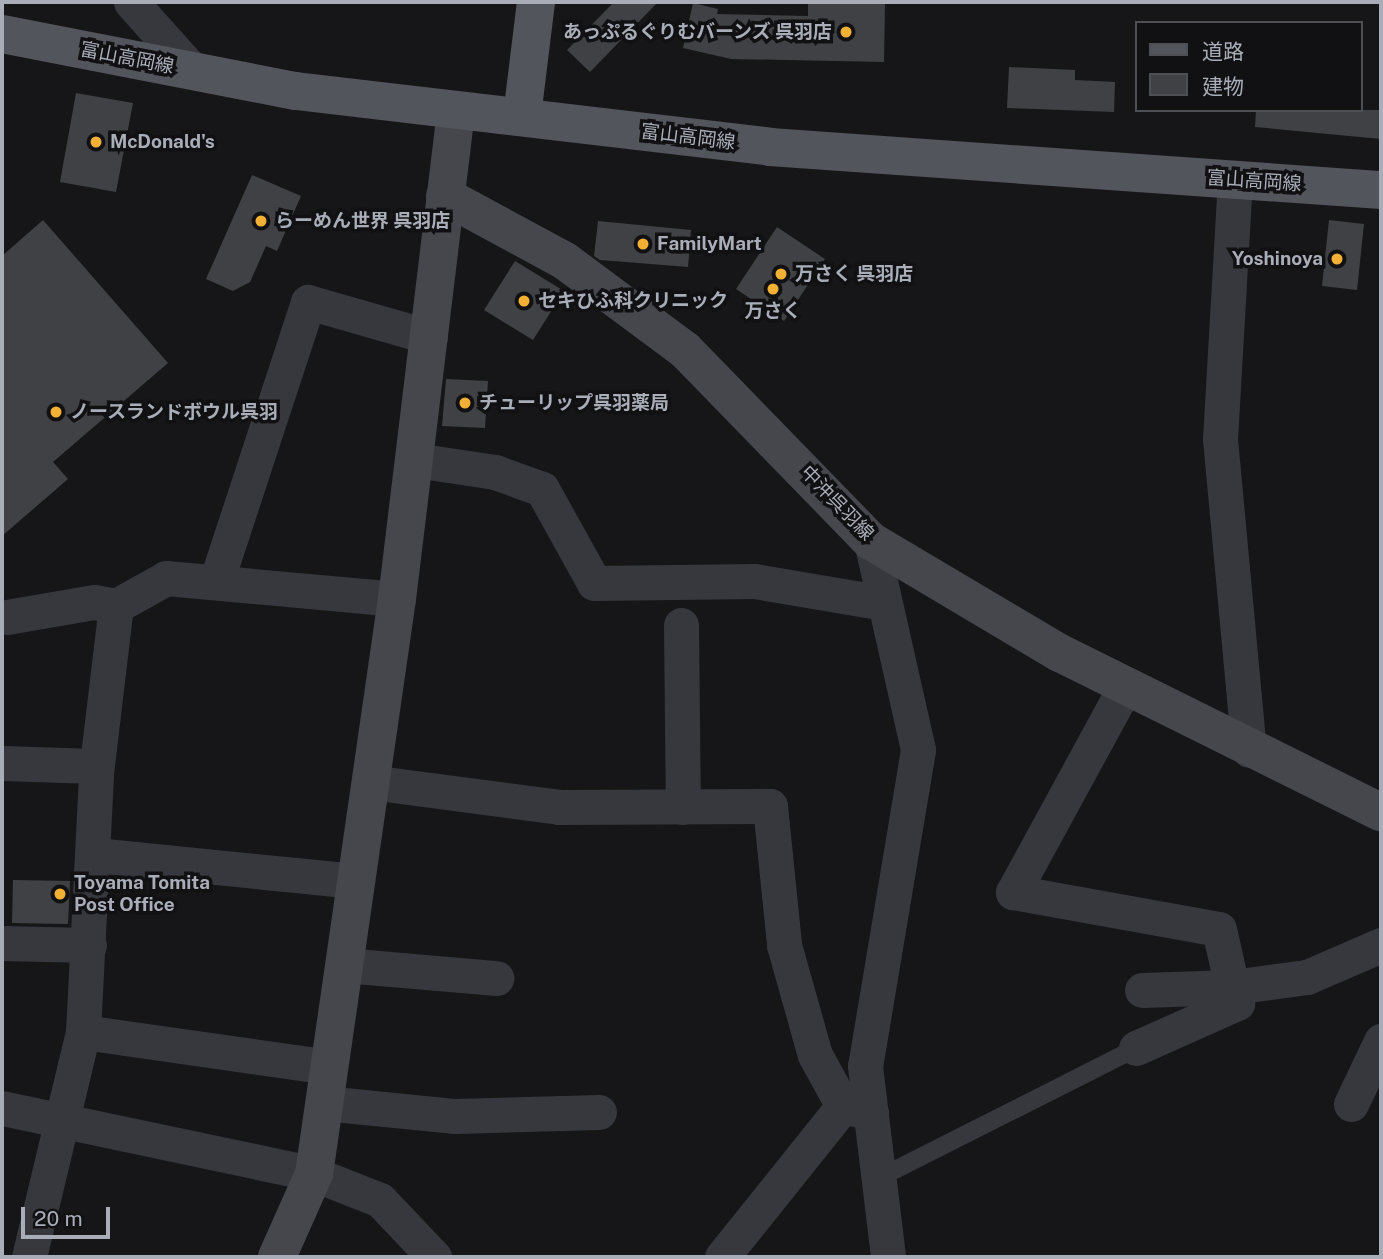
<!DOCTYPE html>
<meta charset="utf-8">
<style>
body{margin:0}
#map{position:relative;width:1383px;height:1259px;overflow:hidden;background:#161618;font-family:"Public Sans","Noto Sans JP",sans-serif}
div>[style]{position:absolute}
.building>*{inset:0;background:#404145}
.lane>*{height:18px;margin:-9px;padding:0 9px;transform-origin:9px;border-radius:9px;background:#37383d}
.street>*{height:35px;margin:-17.5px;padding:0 17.5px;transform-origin:17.5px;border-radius:17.5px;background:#37383d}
.secondary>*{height:38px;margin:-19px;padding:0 19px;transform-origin:19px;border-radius:19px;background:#45474d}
.primary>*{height:38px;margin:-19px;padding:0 19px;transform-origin:19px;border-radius:19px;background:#53555c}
.dots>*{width:19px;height:19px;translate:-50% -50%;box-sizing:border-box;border:4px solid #111113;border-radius:50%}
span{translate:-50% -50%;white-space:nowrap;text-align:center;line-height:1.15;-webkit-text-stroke:7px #111113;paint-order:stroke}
.poi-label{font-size:19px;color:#a8adb8;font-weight:700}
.right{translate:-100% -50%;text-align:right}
.left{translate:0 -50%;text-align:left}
.street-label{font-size:19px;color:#a8adb8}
.frame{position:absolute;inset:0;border:4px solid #a8adb8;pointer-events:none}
.legend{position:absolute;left:1135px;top:21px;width:228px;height:91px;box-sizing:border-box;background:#111113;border:2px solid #4d4f55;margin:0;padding:9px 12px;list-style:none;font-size:21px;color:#a8adb8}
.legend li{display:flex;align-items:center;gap:14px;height:35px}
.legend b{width:35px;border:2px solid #4d4f55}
.scale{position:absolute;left:21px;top:1207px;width:89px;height:32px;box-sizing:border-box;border:4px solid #a8adb8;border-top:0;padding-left:9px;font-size:21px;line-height:24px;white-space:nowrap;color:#a8adb8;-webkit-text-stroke:5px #111113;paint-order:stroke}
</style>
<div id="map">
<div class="building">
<i style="clip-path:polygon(614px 2px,658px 2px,590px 72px,567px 50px)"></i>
<i style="clip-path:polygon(808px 2px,885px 2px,884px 62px,731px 59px,683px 48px,693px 3px,718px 9px,717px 14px,808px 16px)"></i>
<i style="clip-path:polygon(1009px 67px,1075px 70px,1075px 80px,1115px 82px,1114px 112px,1007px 108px)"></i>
<i style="clip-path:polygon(76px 93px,133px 103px,116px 192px,60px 182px)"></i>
<i style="clip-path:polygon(1256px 110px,1381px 110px,1381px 139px,1255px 127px)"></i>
<i style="clip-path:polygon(252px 175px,301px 196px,277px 251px,266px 246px,250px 282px,233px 291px,206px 279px)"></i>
<i style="clip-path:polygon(43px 220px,168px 363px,53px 462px,68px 479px,2px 536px,2px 256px)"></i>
<i style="clip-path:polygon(1329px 220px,1364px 224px,1357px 290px,1322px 286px)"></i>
<i style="clip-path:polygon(598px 221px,691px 230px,688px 267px,600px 260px,594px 256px)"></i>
<i style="clip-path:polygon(777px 227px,825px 259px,784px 321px,736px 289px)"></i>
<i style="clip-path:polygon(515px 261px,564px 291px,533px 340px,484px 310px)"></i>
<i style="clip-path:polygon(446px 379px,488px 381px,485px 428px,442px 426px)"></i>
<i style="clip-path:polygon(13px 880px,70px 881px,68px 924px,12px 923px)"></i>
</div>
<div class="lane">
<i style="left:879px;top:1178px;width:288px;rotate:-26.8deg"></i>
</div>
<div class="street">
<i style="left:131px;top:2px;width:93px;rotate:48.1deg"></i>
<i style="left:1235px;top:179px;width:260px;rotate:93.3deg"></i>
<i style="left:1220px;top:439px;width:312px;rotate:84.7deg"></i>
<i style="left:415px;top:460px;width:81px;rotate:8.5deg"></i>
<i style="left:495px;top:472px;width:50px;rotate:19.9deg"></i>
<i style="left:542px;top:489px;width:107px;rotate:61deg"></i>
<i style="left:594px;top:583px;width:160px;rotate:-0.7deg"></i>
<i style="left:754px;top:581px;width:132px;rotate:9.6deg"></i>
<i style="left:871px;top:541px;width:214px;rotate:77.3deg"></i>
<i style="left:918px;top:750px;width:320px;rotate:99.5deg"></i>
<i style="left:865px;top:1066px;width:192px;rotate:83.1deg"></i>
<i style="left:216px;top:582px;width:295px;rotate:-71.8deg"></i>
<i style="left:308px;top:302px;width:127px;rotate:16deg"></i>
<i style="left:7px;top:617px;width:88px;rotate:-9.8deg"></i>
<i style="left:94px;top:602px;width:22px;rotate:10deg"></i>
<i style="left:681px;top:625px;width:182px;rotate:89.4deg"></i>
<i style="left:1125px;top:687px;width:234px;rotate:118.6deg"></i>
<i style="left:1013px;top:892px;width:209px;rotate:10.2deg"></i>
<i style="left:1219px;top:929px;width:59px;rotate:77.4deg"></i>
<i style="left:1232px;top:987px;width:90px;rotate:178.1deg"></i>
<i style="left:2px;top:763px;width:94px;rotate:1.8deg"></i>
<i style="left:370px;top:782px;width:191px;rotate:7.5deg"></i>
<i style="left:559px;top:807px;width:211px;rotate:-0.3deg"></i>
<i style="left:770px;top:806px;width:140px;rotate:84.2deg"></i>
<i style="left:784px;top:945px;width:114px;rotate:74.3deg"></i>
<i style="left:815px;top:1055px;width:58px;rotate:61.2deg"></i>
<i style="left:843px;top:1106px;width:29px;rotate:14deg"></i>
<i style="left:95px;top:855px;width:262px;rotate:5.7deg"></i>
<i style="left:2px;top:943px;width:87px;rotate:1.3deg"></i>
<i style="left:344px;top:965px;width:153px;rotate:4.9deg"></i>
<i style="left:83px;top:1032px;width:248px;rotate:8.1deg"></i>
<i style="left:1136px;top:1048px;width:111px;rotate:-24deg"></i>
<i style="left:1237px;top:1003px;width:17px;rotate:-107deg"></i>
<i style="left:1232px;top:987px;width:76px;rotate:-7.6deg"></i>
<i style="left:1307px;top:977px;width:81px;rotate:-23.4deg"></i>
<i style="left:324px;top:1103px;width:132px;rotate:5.7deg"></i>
<i style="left:455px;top:1116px;width:144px;rotate:-1.6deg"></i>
<i style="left:1351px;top:1104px;width:70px;rotate:-64.5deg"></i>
<i style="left:2px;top:1108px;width:319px;rotate:11.9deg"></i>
<i style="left:314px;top:1174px;width:71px;rotate:21.5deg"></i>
<i style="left:380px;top:1200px;width:79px;rotate:46.5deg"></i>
<i style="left:29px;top:1257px;width:231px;rotate:-76.5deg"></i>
<i style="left:83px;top:1032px;width:259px;rotate:-87.1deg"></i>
<i style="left:96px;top:773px;width:168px;rotate:-83.2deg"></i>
<i style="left:116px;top:606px;width:57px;rotate:-29.2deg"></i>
<i style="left:166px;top:578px;width:232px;rotate:5.2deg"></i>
<i style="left:722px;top:1257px;width:193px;rotate:-51.3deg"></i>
</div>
<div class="secondary">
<i style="left:445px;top:196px;width:136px;rotate:28.4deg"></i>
<i style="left:565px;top:261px;width:149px;rotate:36.6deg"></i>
<i style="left:685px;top:350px;width:267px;rotate:45.8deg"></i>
<i style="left:871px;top:541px;width:220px;rotate:30.7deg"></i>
<i style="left:1060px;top:653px;width:358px;rotate:26.4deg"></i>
<i style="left:277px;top:1257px;width:91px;rotate:-66deg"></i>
<i style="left:314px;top:1174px;width:581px;rotate:-81.79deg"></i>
<i style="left:397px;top:599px;width:492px;rotate:-83.1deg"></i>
</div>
<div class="primary">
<i style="left:2px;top:34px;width:299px;rotate:11deg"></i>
<i style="left:296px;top:91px;width:477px;rotate:6.7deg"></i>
<i style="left:770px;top:147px;width:613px;rotate:4.03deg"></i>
<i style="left:522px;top:116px;width:115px;rotate:-83deg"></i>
</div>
<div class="dots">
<i style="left:846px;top:32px;background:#f2b134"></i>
<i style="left:96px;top:142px;background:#f2b134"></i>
<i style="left:261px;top:221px;background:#f2b134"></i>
<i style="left:643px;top:244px;background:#f2b134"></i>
<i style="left:1337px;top:259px;background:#f2b134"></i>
<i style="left:781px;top:274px;background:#f2b134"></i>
<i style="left:773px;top:289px;background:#f2b134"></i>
<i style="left:524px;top:301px;background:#f2b134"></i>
<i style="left:465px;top:403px;background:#f2b134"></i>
<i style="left:56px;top:412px;background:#f2b134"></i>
<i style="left:60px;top:894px;background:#f2b134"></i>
</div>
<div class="poi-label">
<span class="right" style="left:832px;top:32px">あっぷるぐりむバーンズ 呉羽店</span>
<span class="left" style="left:110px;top:142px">McDonald's</span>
<span class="left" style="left:275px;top:221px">らーめん世界 呉羽店</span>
<span class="left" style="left:657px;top:244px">FamilyMart</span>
<span class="right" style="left:1323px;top:259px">Yoshinoya</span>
<span class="left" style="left:795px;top:274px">万さく 呉羽店</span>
<span class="left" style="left:538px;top:301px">セキひふ科クリニック</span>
<span style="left:773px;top:311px">万さく</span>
<span class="left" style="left:479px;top:403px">チューリップ呉羽薬局</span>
<span class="left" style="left:70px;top:412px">ノースランドボウル呉羽</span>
<span class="left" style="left:74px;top:894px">Toyama Tomita<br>Post Office</span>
</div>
<div class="street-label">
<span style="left:127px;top:58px;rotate:11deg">富山高岡線</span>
<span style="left:688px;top:137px;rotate:7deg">富山高岡線</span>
<span style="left:1254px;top:181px;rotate:4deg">富山高岡線</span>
<span style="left:837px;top:503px;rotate:46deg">中沖呉羽線</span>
</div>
<div class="frame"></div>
<ul class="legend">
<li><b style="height:9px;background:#53555c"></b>道路</li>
<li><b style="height:19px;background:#404145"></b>建物</li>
</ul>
<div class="scale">20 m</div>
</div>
